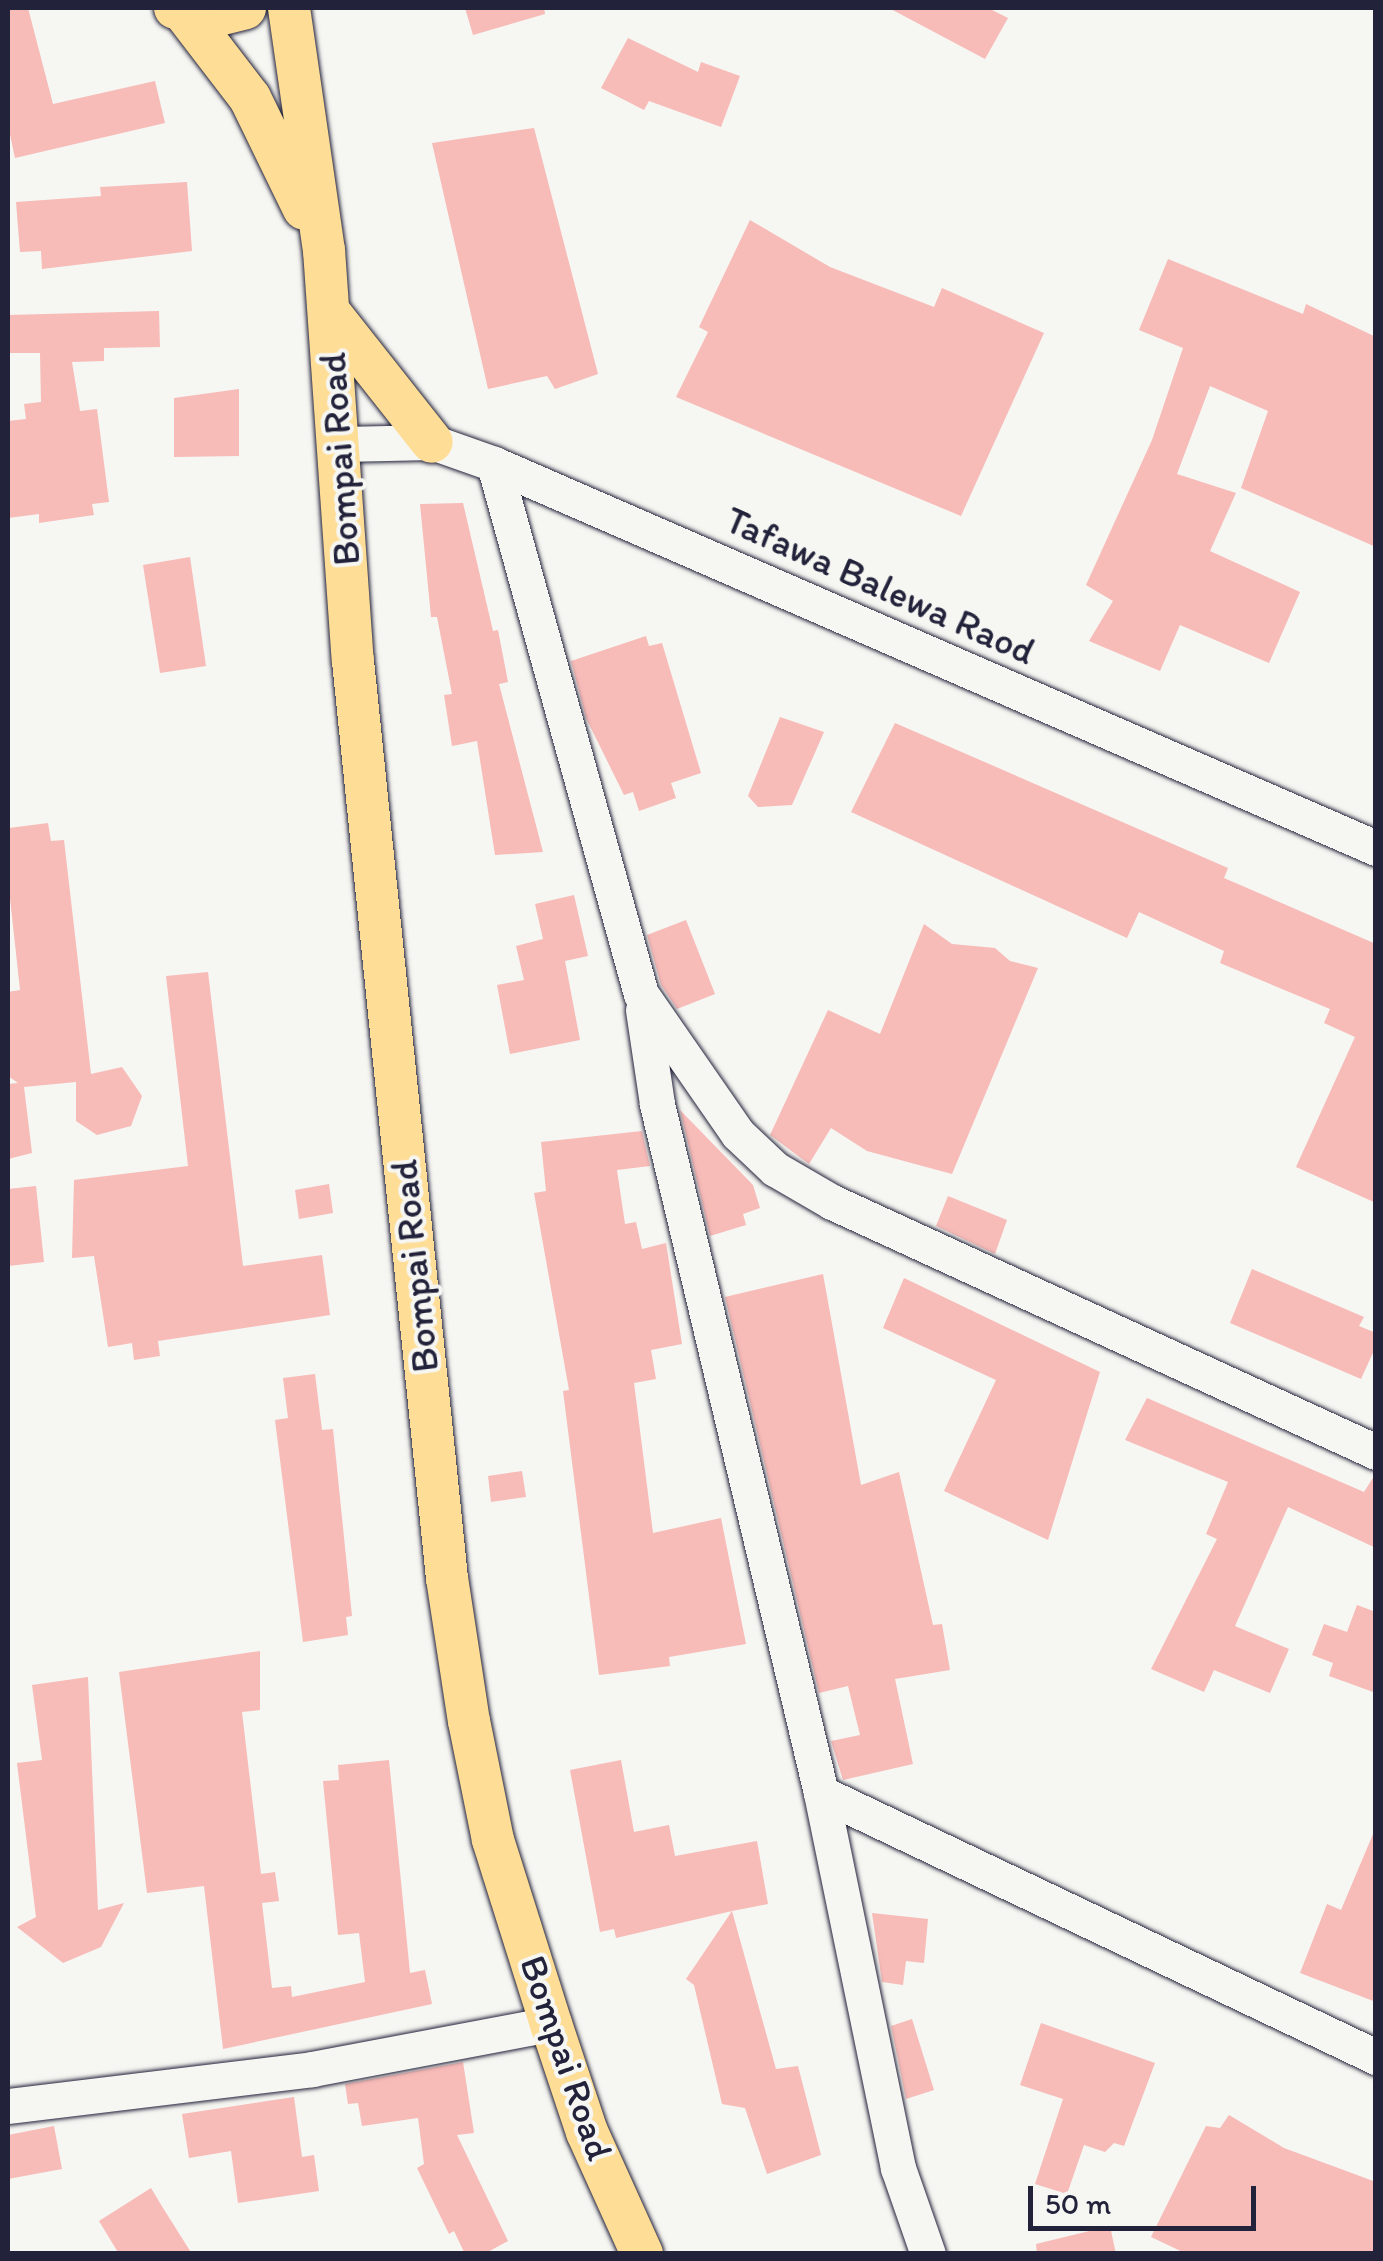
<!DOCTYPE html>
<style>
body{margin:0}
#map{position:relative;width:1383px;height:2261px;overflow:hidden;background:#f6f6f2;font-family:Itim,sans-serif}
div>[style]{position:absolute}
.building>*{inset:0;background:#f7bbb8}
.roads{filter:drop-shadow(0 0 2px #22223b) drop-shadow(0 0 2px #22223b)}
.minor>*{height:35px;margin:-17.5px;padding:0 17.5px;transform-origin:17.5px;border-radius:17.5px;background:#f6f6f2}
.major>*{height:42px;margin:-21px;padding:0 21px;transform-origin:21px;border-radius:21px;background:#fedd96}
span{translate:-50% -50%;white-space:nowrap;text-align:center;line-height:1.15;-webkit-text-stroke:8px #f6f6f2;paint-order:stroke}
.street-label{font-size:38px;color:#22223b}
.frame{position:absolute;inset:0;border:10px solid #22223b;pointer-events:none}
.scale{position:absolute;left:1028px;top:2186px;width:228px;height:45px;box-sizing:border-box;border:5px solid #22223b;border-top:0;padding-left:12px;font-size:30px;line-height:35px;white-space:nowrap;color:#22223b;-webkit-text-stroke:8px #f6f6f2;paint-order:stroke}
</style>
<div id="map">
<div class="building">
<i style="clip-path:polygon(8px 8px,28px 8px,53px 104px,155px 81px,165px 123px,15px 158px,8px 125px)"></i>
<i style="clip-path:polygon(465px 8px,544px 8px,545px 14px,473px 35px)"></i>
<i style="clip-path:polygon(889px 8px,988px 8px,1008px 18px,985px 59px)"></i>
<i style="clip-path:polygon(628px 38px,698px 72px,701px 62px,740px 76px,721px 127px,649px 101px,644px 110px,601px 88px)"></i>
<i style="clip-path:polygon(534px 128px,598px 374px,555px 389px,547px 376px,488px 389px,432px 143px)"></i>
<i style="clip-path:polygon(187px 182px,192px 251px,42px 269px,41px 251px,20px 252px,16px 202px,101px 196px,100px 187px)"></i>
<i style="clip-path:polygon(750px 220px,830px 267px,934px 307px,942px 288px,1044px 333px,961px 516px,676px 397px,708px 332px,699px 327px)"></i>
<i style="clip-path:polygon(1168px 259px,1303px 314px,1306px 304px,1376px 337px,1376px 547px,1241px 488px,1268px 411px,1210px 386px,1177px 474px,1236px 493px,1210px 551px,1300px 592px,1269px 663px,1180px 625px,1160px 671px,1089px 641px,1113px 601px,1086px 585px,1152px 440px,1183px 348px,1139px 330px)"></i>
<i style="clip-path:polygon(159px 311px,160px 347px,104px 348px,104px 361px,72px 362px,80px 411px,97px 409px,109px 502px,92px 504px,94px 515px,39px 523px,39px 514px,8px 518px,8px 421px,26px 419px,24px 404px,41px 402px,40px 353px,8px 353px,8px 315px)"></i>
<i style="clip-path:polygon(239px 389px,239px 456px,174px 457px,174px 398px)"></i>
<i style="clip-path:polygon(463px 503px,493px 631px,498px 630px,508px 682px,499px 684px,543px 852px,495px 855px,477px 741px,452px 746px,444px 695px,452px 694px,437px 617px,431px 617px,420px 504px)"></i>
<i style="clip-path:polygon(190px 557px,206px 666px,160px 673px,143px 565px)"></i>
<i style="clip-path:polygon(646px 636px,649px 646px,662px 643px,701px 773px,671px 783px,676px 798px,639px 811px,633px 792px,624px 795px,586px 718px,571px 661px)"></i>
<i style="clip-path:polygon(780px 717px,824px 732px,792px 805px,758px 807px,748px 796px)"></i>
<i style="clip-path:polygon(895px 723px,1228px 868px,1224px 878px,1376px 944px,1376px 1203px,1296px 1167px,1355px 1037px,1324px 1023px,1330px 1009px,1220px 963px,1224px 951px,1139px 912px,1127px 938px,851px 812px)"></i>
<i style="clip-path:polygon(48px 823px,51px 841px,64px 840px,91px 1074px,122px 1067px,142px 1096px,131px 1126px,97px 1135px,76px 1121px,76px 1082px,24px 1087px,32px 1153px,8px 1159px,8px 1084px,18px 1083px,8px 1076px,8px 992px,20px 990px,8px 880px,9px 828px)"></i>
<i style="clip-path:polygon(574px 895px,588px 956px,565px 961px,580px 1040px,510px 1054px,497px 985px,524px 980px,516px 946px,543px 939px,535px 904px)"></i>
<i style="clip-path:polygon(686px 920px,715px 994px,677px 1009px,661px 985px,647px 935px)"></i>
<i style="clip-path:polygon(924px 924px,952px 944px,995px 948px,1010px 961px,1038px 968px,952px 1174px,867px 1151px,831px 1128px,809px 1164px,770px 1135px,828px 1010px,880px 1034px)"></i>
<i style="clip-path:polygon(208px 972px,243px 1266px,322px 1255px,330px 1315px,158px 1341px,160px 1356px,134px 1360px,132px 1343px,108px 1347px,94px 1256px,72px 1258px,74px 1180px,188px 1166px,166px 976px)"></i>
<i style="clip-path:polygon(680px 1110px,753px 1185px,760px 1208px,743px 1214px,746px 1225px,710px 1236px)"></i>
<i style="clip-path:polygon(642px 1131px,650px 1166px,617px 1170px,625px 1224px,636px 1222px,642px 1249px,666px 1243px,682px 1344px,651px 1350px,656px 1379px,634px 1383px,653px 1533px,721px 1518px,746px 1644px,669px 1657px,670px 1666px,599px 1675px,563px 1391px,569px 1390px,534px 1193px,546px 1191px,541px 1142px)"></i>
<i style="clip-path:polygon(329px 1184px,333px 1213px,299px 1219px,295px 1190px)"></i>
<i style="clip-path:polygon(36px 1186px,44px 1262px,8px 1266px,8px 1189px)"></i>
<i style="clip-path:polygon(948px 1196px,1007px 1220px,995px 1254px,936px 1226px)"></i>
<i style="clip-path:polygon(1252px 1269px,1364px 1317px,1359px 1326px,1376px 1333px,1376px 1346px,1361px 1379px,1230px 1323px)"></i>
<i style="clip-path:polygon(823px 1274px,861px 1485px,899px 1472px,933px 1625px,942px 1624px,950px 1670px,895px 1679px,913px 1764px,843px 1780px,831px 1741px,860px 1735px,848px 1686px,819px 1693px,725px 1297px)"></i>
<i style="clip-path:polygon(904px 1278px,1100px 1372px,1048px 1540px,944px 1491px,996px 1380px,883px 1328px)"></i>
<i style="clip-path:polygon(315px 1374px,322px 1430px,333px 1429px,352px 1616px,346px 1617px,348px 1635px,303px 1642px,275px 1420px,288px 1418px,283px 1378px)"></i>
<i style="clip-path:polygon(1147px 1398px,1364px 1492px,1376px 1473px,1376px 1548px,1288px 1507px,1235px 1626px,1289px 1649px,1270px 1693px,1214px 1670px,1204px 1692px,1151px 1669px,1217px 1539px,1206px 1534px,1228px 1482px,1125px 1440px)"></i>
<i style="clip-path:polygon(522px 1471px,526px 1497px,491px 1502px,488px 1476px)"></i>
<i style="clip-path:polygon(1357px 1605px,1376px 1612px,1376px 1693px,1329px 1676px,1333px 1663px,1312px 1655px,1324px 1624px,1347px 1632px)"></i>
<i style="clip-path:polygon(260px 1651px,260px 1710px,242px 1712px,261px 1874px,275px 1872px,279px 1901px,262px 1903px,272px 1988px,291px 1986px,292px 1997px,365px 1982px,359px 1933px,338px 1935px,323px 1781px,339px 1780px,338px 1765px,389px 1760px,410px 1973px,425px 1970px,432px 2004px,223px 2049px,204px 1886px,147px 1893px,119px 1672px)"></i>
<i style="clip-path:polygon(88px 1677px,98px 1910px,124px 1903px,101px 1947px,63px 1963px,17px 1927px,36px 1917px,17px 1763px,42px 1760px,32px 1685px)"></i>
<i style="clip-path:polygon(621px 1760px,634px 1832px,669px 1825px,675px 1856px,757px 1841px,768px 1904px,732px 1911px,776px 2069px,798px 2066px,821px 2155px,767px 2174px,745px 2108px,722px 2104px,694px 1985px,686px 1979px,732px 1911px,616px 1938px,614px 1929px,600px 1932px,570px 1770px)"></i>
<i style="clip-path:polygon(1376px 1827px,1376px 2002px,1300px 1973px,1327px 1904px,1341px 1910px)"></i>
<i style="clip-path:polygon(872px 1913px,928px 1919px,924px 1963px,906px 1961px,903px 1985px,882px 1982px)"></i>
<i style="clip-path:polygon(912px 2019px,934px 2090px,906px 2099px,891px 2026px)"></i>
<i style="clip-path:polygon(1041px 2023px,1155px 2063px,1124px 2146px,1114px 2143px,1105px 2152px,1084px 2145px,1067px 2194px,1035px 2184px,1063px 2099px,1020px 2085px)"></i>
<i style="clip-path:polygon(463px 2062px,474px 2133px,457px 2135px,508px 2241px,484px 2254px,465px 2254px,454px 2231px,449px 2234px,417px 2168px,424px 2164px,418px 2118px,362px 2126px,358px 2103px,348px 2104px,345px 2084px)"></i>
<i style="clip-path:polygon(294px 2097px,302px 2157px,314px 2155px,319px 2191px,238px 2203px,231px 2151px,189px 2158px,182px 2114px)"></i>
<i style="clip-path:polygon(1229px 2115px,1284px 2148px,1376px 2182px,1376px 2254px,1187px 2254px,1151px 2237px,1206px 2126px,1220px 2128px)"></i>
<i style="clip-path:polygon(54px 2126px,62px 2169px,8px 2179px,8px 2135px)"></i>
<i style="clip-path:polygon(151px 2188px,163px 2208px,192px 2254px,119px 2254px,99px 2221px)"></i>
<i style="clip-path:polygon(1110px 2226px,1116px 2254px,1037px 2254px,1036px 2244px)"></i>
</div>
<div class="roads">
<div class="minor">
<i style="left:342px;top:444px;width:90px;rotate:-1.3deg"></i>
<i style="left:432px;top:442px;width:66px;rotate:19.5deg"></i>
<i style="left:494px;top:464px;width:962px;rotate:23.53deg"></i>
<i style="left:494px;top:464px;width:550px;rotate:74.5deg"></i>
<i style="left:641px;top:994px;width:170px;rotate:55.3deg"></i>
<i style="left:738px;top:1134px;width:51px;rotate:43.4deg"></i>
<i style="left:775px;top:1169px;width:66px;rotate:30.1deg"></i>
<i style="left:832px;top:1202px;width:599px;rotate:24.68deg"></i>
<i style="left:643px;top:1010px;width:95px;rotate:81.5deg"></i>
<i style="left:657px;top:1104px;width:708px;rotate:76.61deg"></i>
<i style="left:821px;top:1793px;width:383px;rotate:78.4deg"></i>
<i style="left:898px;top:2168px;width:91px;rotate:70.8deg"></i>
<i style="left:821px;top:1793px;width:615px;rotate:25.44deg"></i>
<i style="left:8px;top:2106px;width:306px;rotate:-6.9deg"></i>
<i style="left:312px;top:2069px;width:243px;rotate:-10.7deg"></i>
</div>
<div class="major">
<i style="left:175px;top:8px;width:40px;rotate:12deg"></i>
<i style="left:214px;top:16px;width:32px;rotate:-14deg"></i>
<i style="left:289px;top:8px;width:245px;rotate:81.8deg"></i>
<i style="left:324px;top:250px;width:412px;rotate:86deg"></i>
<i style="left:353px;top:661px;width:922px;rotate:84.15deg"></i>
<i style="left:447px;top:1578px;width:145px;rotate:81.3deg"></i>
<i style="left:469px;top:1721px;width:121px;rotate:78.6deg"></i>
<i style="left:493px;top:1840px;width:193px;rotate:72.5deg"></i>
<i style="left:551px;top:2024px;width:114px;rotate:71.6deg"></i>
<i style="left:587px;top:2132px;width:134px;rotate:65.7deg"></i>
<i style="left:184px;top:12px;width:108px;rotate:52.5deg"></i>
<i style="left:250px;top:98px;width:123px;rotate:64.1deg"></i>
<i style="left:330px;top:313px;width:164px;rotate:51.7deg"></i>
</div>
</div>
<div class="street-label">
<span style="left:340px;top:459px;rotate:-94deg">Bompai Road</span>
<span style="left:880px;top:586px;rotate:24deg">Tafawa Balewa Raod</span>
<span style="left:415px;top:1266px;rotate:-96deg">Bompai Road</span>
<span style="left:566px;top:2058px;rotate:71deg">Bompai Road</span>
</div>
<div class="frame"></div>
<div class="scale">50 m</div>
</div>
